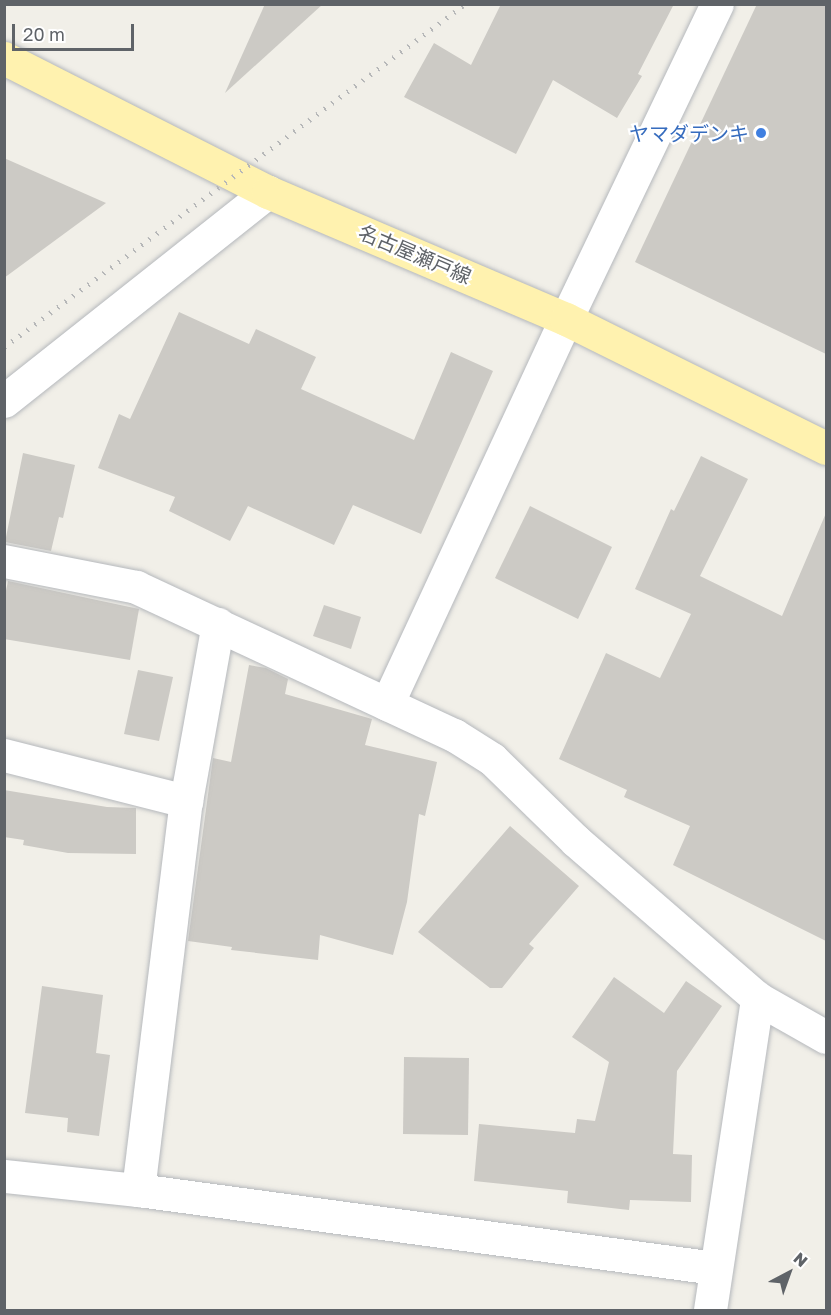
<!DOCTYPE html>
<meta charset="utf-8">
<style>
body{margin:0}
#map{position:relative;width:831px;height:1315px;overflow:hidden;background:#f1efe8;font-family:"Golos Text","Noto Sans JP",sans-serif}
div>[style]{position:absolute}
.building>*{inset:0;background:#cccac5}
.roads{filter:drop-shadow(0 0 2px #b5b8bc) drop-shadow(0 0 2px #b5b8bc)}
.minor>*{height:33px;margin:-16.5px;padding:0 16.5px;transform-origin:16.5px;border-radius:16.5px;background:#fff}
.primary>*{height:33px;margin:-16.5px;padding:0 16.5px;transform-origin:16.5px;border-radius:16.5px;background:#fff2af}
.rail>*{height:4.5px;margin-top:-2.25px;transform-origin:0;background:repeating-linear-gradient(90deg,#b6b7b8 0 1.5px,transparent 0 9.5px)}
.dots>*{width:16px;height:16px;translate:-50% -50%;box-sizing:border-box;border:3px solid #fff;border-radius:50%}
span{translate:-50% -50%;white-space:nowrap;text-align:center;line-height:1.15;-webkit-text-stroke:4.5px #fff;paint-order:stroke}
.shop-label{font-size:20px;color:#366cbe}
.right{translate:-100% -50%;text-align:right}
.street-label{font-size:20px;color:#5f6368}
.frame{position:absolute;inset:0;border:6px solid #5f6368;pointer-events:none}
.north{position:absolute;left:759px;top:1243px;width:60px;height:60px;-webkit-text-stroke:4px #fff;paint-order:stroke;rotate:41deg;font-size:16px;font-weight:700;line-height:24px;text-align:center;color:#5f6368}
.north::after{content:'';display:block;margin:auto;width:21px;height:27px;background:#5f6368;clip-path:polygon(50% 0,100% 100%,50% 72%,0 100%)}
.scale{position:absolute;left:12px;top:24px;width:122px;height:27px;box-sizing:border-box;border:3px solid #5f6368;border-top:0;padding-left:8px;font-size:18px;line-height:21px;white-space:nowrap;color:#5f6368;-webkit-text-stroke:4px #fff;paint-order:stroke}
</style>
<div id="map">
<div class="building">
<i style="clip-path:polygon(265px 4px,323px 4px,225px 93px)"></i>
<i style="clip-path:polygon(501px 4px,674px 4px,638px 74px,642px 76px,617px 118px,553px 80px,516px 154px,404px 97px,434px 43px,471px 65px)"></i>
<i style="clip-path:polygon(757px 4px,826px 4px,826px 354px,635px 262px)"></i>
<i style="clip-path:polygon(4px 158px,106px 203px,4px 278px)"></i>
<i style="clip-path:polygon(179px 312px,249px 344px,256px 329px,316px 357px,301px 389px,414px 440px,451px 352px,493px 371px,421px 534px,353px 505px,334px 545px,248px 506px,230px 541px,169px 511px,175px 497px,98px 468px,119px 414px,130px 419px)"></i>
<i style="clip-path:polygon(23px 453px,75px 465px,63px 518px,59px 517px,51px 551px,5px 542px)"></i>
<i style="clip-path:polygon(701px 456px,748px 479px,700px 576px,782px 616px,826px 513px,826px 941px,673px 865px,690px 826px,624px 797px,627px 790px,559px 759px,606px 653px,660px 678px,691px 614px,635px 589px,671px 509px,674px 511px)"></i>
<i style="clip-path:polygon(530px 506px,612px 547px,578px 619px,495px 578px)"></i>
<i style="clip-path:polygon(8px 581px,139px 609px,130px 660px,4px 639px,4px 600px)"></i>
<i style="clip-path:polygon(324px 605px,361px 617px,351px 649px,313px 636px)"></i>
<i style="clip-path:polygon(249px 665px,266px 668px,288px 679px,285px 694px,372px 719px,365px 745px,437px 762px,425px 816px,419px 814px,407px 902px,393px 955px,320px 935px,318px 960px,231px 950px,232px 947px,188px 941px,213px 758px,231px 762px)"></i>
<i style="clip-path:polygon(138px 670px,173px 677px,159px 741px,124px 734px)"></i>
<i style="clip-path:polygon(4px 790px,107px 807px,136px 808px,136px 854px,68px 853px,23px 845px,24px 840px,4px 837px)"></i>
<i style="clip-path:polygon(510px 826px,579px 886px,529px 944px,534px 948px,502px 988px,490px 988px,418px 932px)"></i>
<i style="clip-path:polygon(614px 977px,664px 1013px,686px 981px,722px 1006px,677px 1071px,673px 1154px,692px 1155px,691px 1202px,630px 1200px,629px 1210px,567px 1203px,568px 1191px,474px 1181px,479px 1124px,575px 1133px,577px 1119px,595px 1121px,609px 1062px,572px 1037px)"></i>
<i style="clip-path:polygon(42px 986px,103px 995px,96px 1053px,110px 1055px,99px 1136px,67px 1132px,68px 1118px,25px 1113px)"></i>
<i style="clip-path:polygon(404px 1057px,469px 1058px,468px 1135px,403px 1134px)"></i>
</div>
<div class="roads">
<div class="minor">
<i style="left:4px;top:401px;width:337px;rotate:-38.4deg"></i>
<i style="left:4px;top:561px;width:135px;rotate:11.1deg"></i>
<i style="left:136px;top:587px;width:351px;rotate:25deg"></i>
<i style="left:454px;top:735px;width:45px;rotate:32.3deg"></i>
<i style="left:492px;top:759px;width:117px;rotate:44.3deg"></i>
<i style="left:576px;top:841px;width:240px;rotate:40.9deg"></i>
<i style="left:757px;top:998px;width:79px;rotate:29.5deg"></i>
<i style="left:387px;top:704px;width:425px;rotate:-65.1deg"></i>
<i style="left:566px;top:319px;width:349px;rotate:-64.4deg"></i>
<i style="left:4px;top:755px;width:188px;rotate:14.2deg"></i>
<i style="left:4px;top:1176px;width:135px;rotate:6deg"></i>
<i style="left:138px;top:1190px;width:582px;rotate:7.7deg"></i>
<i style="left:138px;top:1190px;width:392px;rotate:-83deg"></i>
<i style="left:186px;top:801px;width:180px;rotate:-79.8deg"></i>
<i style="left:710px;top:1310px;width:316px;rotate:-81.4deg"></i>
</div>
<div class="primary">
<i style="left:4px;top:58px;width:296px;rotate:26.9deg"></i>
<i style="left:268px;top:192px;width:324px;rotate:23.1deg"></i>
<i style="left:566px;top:319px;width:290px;rotate:26.4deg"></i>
</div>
</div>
<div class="rail">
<i style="left:4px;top:347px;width:575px;rotate:-36.65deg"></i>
</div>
<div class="dots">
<i style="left:761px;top:133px;background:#3f7fe0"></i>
</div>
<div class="shop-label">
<span class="right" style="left:749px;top:133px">ヤマダデンキ</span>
</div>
<div class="street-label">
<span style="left:415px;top:254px;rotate:23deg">名古屋瀬戸線</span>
</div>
<div class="frame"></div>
<div class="north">N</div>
<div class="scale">20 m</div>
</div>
